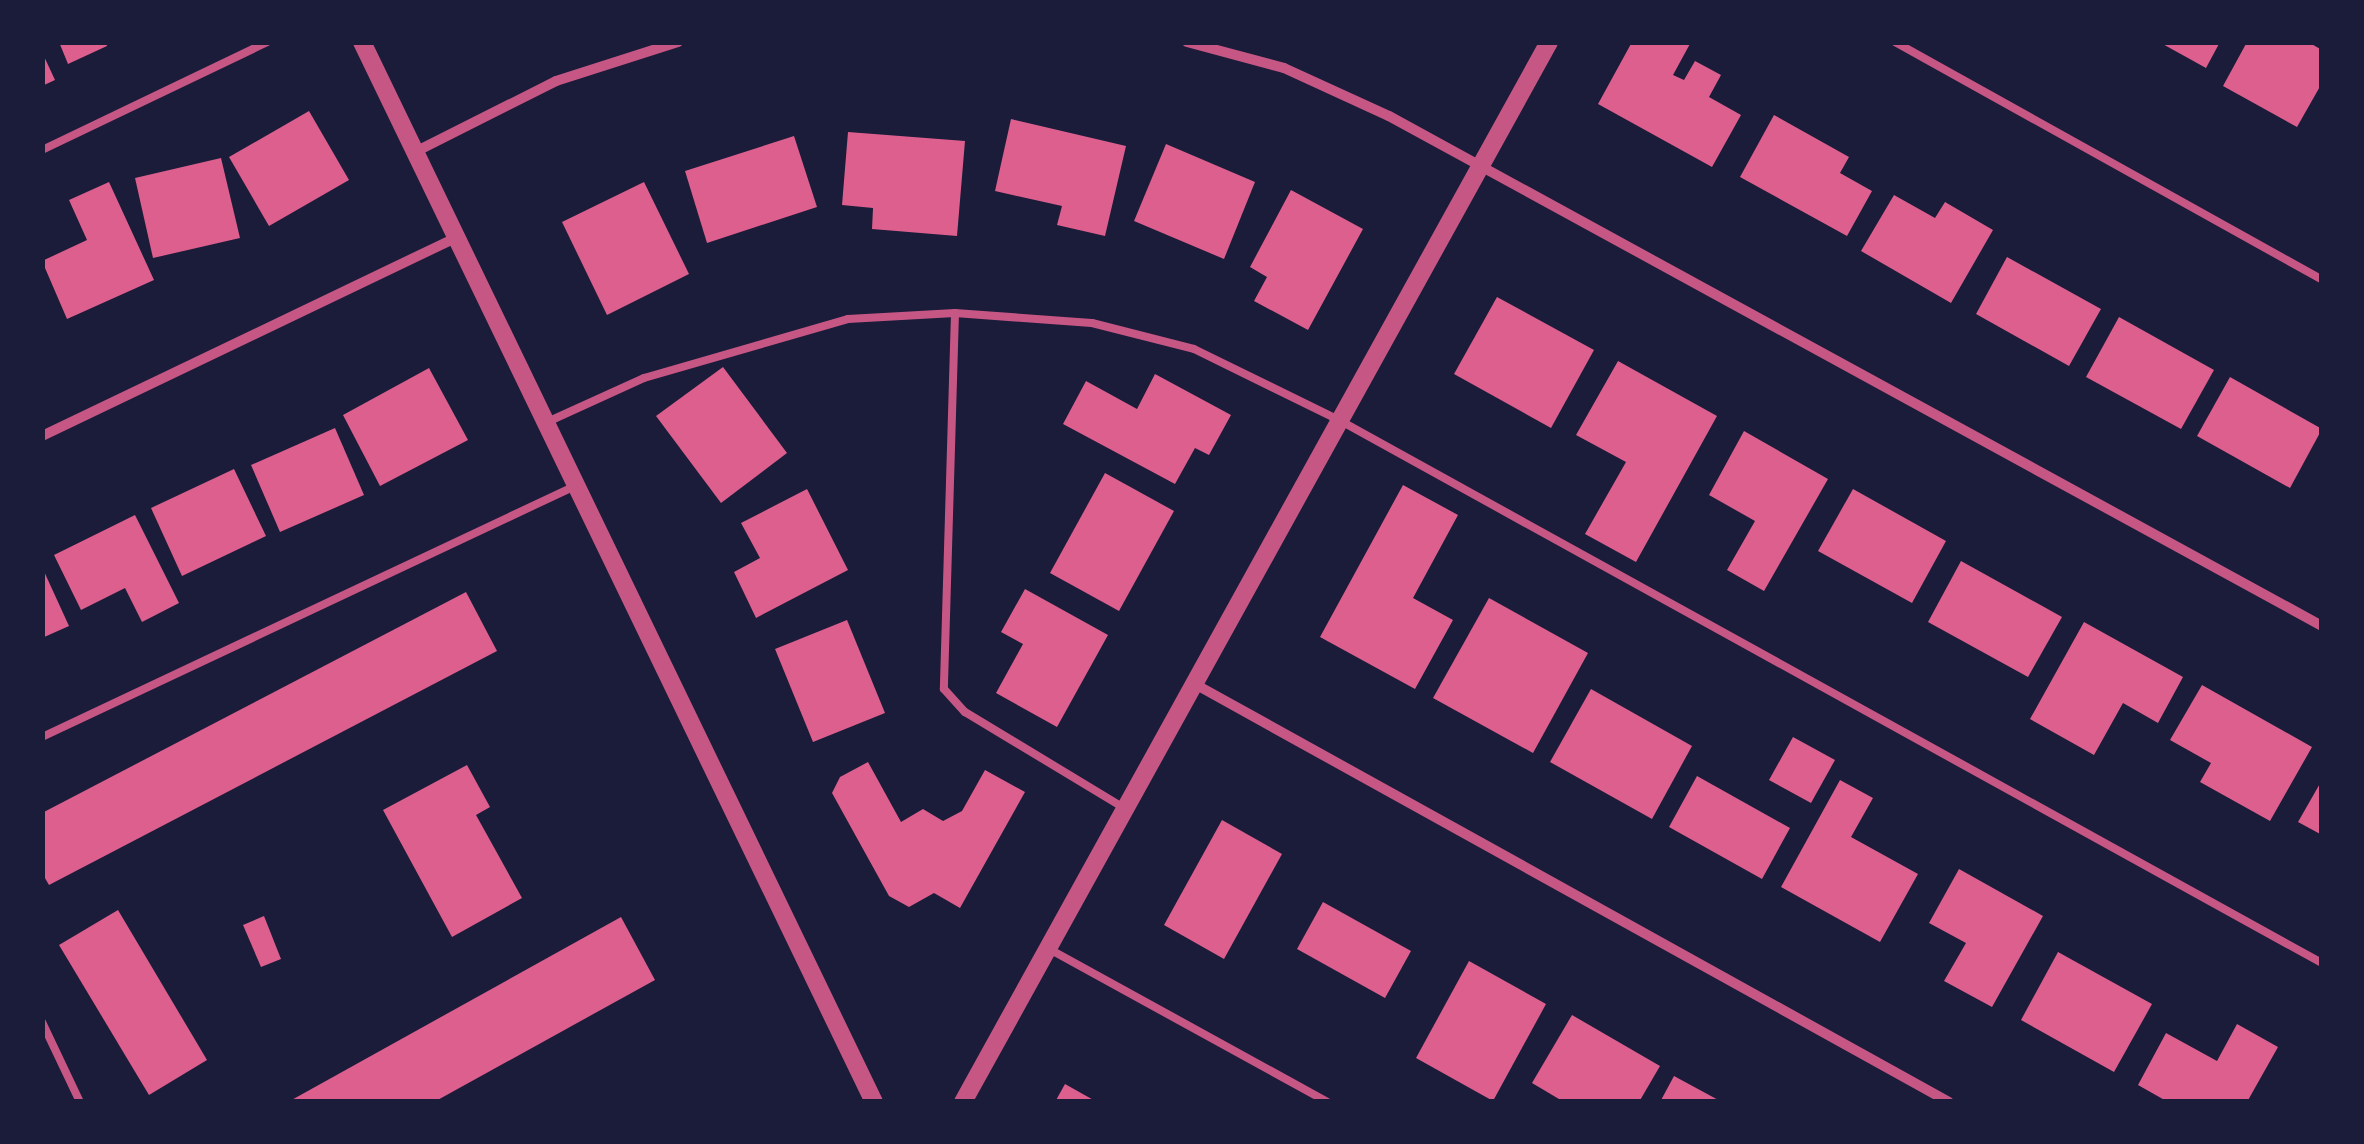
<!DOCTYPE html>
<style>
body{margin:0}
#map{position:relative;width:2364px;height:1144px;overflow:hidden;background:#1b1b3a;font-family:"Noto Sans",sans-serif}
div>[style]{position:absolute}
.building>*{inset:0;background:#dd5f8e}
.service>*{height:8px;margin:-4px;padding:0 4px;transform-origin:4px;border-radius:4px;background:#c65784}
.minor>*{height:10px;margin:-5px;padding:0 5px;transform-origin:5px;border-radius:5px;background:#c65784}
.tertiary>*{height:18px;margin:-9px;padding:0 9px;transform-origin:9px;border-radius:9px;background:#c65784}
span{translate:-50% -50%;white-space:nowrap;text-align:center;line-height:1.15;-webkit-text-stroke:8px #1b1b3a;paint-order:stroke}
.frame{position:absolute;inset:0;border:45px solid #1b1b3a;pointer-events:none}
</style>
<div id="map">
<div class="building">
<i style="clip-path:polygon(59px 42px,106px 42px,107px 46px,68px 64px)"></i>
<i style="clip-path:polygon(1632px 42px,1691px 42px,1673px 75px,1684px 80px,1695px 61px,1721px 75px,1709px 97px,1741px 115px,1712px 167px,1598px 104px)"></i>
<i style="clip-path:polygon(2159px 42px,2220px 42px,2206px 68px)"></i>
<i style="clip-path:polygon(2247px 42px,2308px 42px,2322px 50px,2322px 83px,2297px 127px,2223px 86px)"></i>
<i style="clip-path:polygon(42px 52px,55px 80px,42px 86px)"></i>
<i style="clip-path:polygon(309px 111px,349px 180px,269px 226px,229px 157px)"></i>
<i style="clip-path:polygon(1774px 115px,1849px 157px,1840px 173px,1872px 191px,1847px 236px,1740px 177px)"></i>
<i style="clip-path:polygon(1011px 119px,1126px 146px,1105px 236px,1057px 225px,1062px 206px,995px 191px)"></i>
<i style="clip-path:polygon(848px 132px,965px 141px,957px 236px,872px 229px,873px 208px,842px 205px)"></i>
<i style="clip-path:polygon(794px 136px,817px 207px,707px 243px,685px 171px)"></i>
<i style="clip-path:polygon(1166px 144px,1255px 182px,1224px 259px,1134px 221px)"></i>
<i style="clip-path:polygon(221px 158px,240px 238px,153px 258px,135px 178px)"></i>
<i style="clip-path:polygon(109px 182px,154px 280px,67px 319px,42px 261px,87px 240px,69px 200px)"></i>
<i style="clip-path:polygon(644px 182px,689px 274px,607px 315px,562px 222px)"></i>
<i style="clip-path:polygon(1291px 190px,1363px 229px,1308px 330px,1254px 301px,1267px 277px,1250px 267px)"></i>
<i style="clip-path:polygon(1894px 195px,1935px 218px,1945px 202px,1993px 230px,1951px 303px,1861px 251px)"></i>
<i style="clip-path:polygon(2007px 257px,2101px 309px,2069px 366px,1976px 314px)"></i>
<i style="clip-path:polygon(1497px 297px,1594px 350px,1551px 428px,1454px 374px)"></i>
<i style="clip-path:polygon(2119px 317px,2214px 370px,2181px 429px,2086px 377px)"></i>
<i style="clip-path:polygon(1618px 361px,1717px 416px,1636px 562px,1585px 534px,1626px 462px,1576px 435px)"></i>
<i style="clip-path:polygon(723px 367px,787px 453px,721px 503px,656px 416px)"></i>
<i style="clip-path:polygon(429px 368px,468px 440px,380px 486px,343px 415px)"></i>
<i style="clip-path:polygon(1155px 374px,1231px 415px,1209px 455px,1195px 448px,1175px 484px,1063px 424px,1086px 381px,1137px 409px)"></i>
<i style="clip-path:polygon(2230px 377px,2322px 429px,2290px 488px,2197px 436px)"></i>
<i style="clip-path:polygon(335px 428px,364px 495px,280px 532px,251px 465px)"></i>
<i style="clip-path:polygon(1744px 431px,1828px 479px,1764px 591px,1727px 570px,1755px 521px,1709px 495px)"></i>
<i style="clip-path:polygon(234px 469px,266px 536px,182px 576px,151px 508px)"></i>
<i style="clip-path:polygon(1105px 473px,1174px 511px,1119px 611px,1050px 573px)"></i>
<i style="clip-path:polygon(1403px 485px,1458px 515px,1413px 598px,1453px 620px,1415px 689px,1320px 637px)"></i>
<i style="clip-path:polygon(807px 489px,848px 570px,756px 618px,734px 572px,760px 558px,741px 523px)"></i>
<i style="clip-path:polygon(1853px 489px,1946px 541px,1912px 603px,1818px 551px)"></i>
<i style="clip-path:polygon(135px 515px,179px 603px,142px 622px,125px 588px,81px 610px,54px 555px)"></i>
<i style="clip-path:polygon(1961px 561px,2062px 617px,2028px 677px,1928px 622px)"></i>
<i style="clip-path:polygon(42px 567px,69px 626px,42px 638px)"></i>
<i style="clip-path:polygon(1025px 589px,1108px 635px,1057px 727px,996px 693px,1023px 644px,1001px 632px)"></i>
<i style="clip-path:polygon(466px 592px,497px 651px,49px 885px,42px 873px,42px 813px)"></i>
<i style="clip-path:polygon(1489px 598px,1588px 653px,1533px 753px,1433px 698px)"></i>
<i style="clip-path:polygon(847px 620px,885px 713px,813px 742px,775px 649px)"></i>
<i style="clip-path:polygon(2084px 622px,2183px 677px,2158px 723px,2123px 703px,2094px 755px,2030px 719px)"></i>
<i style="clip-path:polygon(2202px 685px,2312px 747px,2270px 821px,2200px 782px,2211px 763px,2170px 740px)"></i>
<i style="clip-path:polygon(1591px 689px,1692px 746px,1652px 819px,1550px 762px)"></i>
<i style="clip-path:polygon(1793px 737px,1835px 760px,1811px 803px,1769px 780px)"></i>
<i style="clip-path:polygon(868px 762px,901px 822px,923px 809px,943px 821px,962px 811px,985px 770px,1025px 792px,960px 908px,934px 893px,909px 907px,889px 896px,832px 793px,840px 777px)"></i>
<i style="clip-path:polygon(467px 765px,490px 807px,476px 815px,522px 898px,452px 937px,383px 810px)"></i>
<i style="clip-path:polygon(1697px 776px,1790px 828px,1762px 879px,1669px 827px)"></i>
<i style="clip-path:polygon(1840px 780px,1873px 798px,1851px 837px,1918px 874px,1880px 942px,1781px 887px)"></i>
<i style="clip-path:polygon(2322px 780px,2322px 835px,2298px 822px)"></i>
<i style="clip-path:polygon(1222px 820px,1282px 854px,1224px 959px,1164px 925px)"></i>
<i style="clip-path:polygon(1959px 869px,2043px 916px,1992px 1007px,1944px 981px,1966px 943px,1929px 923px)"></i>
<i style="clip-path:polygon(1323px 902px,1411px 951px,1385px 998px,1297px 949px)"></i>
<i style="clip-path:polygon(118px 910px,207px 1060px,149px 1095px,59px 945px)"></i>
<i style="clip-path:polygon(264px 916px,281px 959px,261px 967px,243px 925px)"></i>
<i style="clip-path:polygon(621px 917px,655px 980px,434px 1102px,288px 1102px)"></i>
<i style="clip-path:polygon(2058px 952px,2152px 1004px,2114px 1072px,2021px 1020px)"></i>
<i style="clip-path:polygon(1469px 961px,1546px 1004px,1493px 1101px,1416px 1058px)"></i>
<i style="clip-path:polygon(1572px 1015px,1660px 1066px,1639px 1102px,1564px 1102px,1532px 1083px)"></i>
<i style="clip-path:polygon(2237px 1024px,2278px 1047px,2247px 1102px,2168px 1102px,2138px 1085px,2166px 1033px,2217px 1061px)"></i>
<i style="clip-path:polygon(1674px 1076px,1722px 1102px,1660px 1102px)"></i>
<i style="clip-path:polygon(1065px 1084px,1097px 1102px,1055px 1102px)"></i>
</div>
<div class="service">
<i style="left:1895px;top:42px;width:489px;rotate:29.1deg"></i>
<i style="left:42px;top:150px;width:250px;rotate:-25.6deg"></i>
<i style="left:955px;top:313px;width:376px;rotate:91.7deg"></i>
<i style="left:944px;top:689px;width:31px;rotate:48deg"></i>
<i style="left:965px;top:712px;width:186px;rotate:31.1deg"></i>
<i style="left:545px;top:423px;width:109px;rotate:-24.4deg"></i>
<i style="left:644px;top:378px;width:212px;rotate:-16.1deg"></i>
<i style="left:848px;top:319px;width:107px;rotate:-3.2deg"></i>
<i style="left:955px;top:313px;width:137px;rotate:4.2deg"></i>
<i style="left:1092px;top:323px;width:105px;rotate:14.3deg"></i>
<i style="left:1194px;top:349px;width:161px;rotate:26.1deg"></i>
<i style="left:1339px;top:420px;width:1123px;rotate:28.92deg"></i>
<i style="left:42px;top:737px;width:589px;rotate:-25.22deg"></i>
<i style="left:1051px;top:950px;width:315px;rotate:28.8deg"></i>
<i style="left:42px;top:1022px;width:89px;rotate:64.6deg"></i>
</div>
<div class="minor">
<i style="left:1187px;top:42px;width:100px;rotate:15deg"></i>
<i style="left:1284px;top:68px;width:115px;rotate:24.6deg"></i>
<i style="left:1389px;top:116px;width:1063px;rotate:28.66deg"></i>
<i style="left:415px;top:152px;width:158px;rotate:-26.7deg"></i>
<i style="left:556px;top:81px;width:128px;rotate:-17.7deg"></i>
<i style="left:42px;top:436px;width:459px;rotate:-25.6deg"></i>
<i style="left:1193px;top:683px;width:864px;rotate:29deg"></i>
</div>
<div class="tertiary">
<i style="left:362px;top:42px;width:1177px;rotate:64.22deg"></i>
<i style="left:963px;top:1102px;width:1211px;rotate:-61.06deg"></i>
</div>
<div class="frame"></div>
</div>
